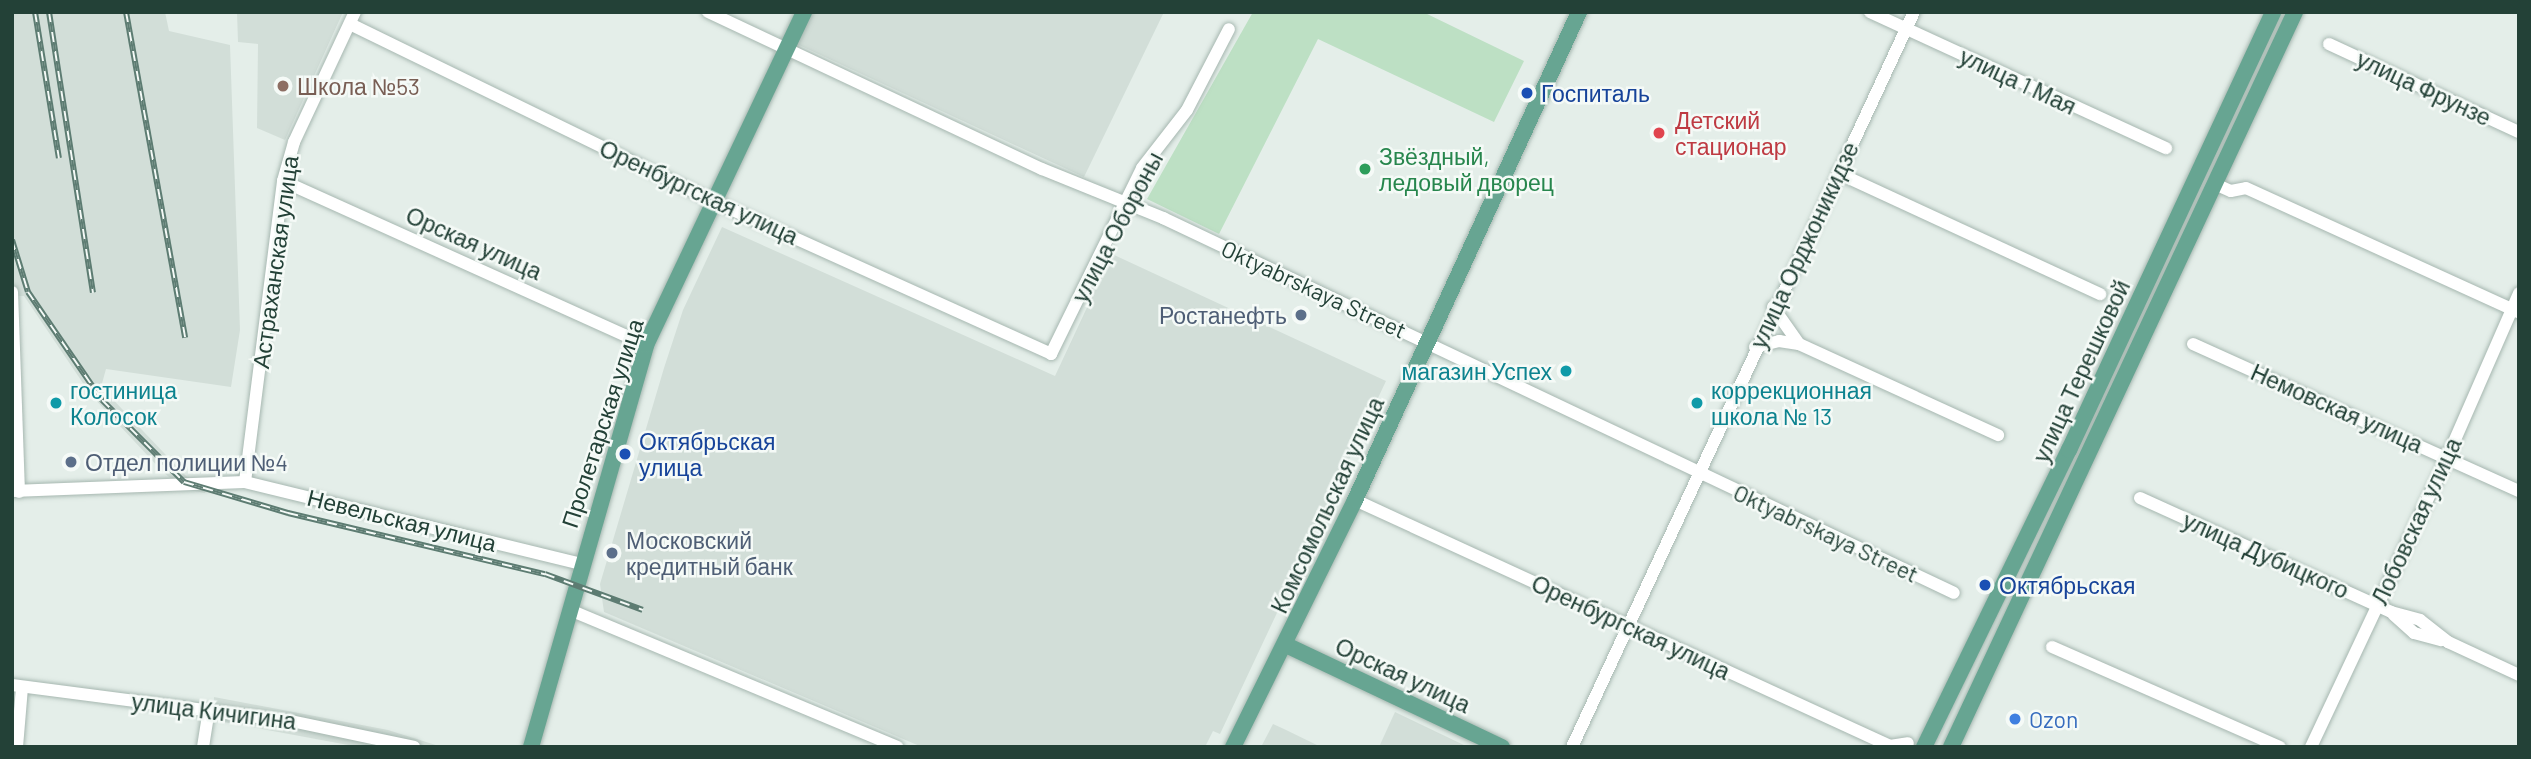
<!DOCTYPE html>
<meta charset="utf-8">
<style>
body{margin:0}
#map{position:relative;width:2531px;height:759px;overflow:hidden;background:#e4eee9;font-family:Barlow,sans-serif}
div>[style]{position:absolute}
.built>*{inset:0;background:#d2ded8}
.green>*{inset:0;background:#bde0c4}
.roads{filter:drop-shadow(0 0 2px #a6b7b0) drop-shadow(0 0 2px #a6b7b0)}
.minor>*{height:12px;margin:-6px;padding:0 6px;transform-origin:6px;border-radius:6px;background:#fff}
.major>*{height:16px;margin:-8px;padding:0 8px;transform-origin:8px;border-radius:8px;background:#67a592}
.rail>*{height:6px;margin-top:-3px;transform-origin:0;background:repeating-linear-gradient(90deg,#f5faf7 0 10px,#5d7c72 0 20px);box-sizing:border-box;border-block:2px solid #5d7c72}
.dots>*{width:19px;height:19px;translate:-50% -50%;box-sizing:border-box;border:4px solid #f5faf7;border-radius:50%}
span{translate:-50% -50%;white-space:nowrap;text-align:center;line-height:1.15;-webkit-text-stroke:5px #f5faf7;paint-order:stroke}
.street-label{font-size:23px;color:#234137}
.education-label{font-size:23px;color:#785e54}
.left{translate:0 -50%;text-align:left}
.transit-label{font-size:23px;color:#164399}
.health-label{font-size:23px;color:#be3a42}
.leisure-label{font-size:23px;color:#27864d}
.service-label{font-size:23px;color:#4e5e75}
.right{translate:-100% -50%;text-align:right}
.culture-label{font-size:23px;color:#0d838f}
.shop-label{font-size:23px;color:#366cbe}
.frame{position:absolute;inset:0;border:14px solid #234137;pointer-events:none}
</style>
<div id="map">
<div class="built">
<i style="clip-path:polygon(12px 12px,165px 12px,169px 31px,230px 45px,240px 330px,231px 387px,106px 369px,101px 387px,186px 476px,206px 487px,205px 493px,184px 489px,163px 472px,91px 395px,24px 296px,12px 296px)"></i>
<i style="clip-path:polygon(237px 12px,343px 12px,285px 140px,257px 128px,258px 44px,238px 42px)"></i>
<i style="clip-path:polygon(811px 12px,1164px 12px,1084px 177px,797px 44px)"></i>
<i style="clip-path:polygon(722px 227px,1055px 376px,1112px 254px,1386px 381px,1220px 734px,1213px 731px,1205px 747px,922px 747px,604px 612px,600px 584px,664px 368px,683px 310px)"></i>
<i style="clip-path:polygon(214px 697px,388px 730px,442px 747px,359px 747px,213px 720px)"></i>
<i style="clip-path:polygon(1395px 712px,1468px 747px,1379px 747px)"></i>
<i style="clip-path:polygon(1273px 724px,1284px 729px,1321px 747px,1261px 747px)"></i>
</div>
<div class="green">
<i style="clip-path:polygon(1253px 12px,1423px 12px,1524px 61px,1494px 122px,1318px 39px,1219px 234px,1147px 199px)"></i>
</div>
<div class="roads">
<div class="minor">
<i style="left:708px;top:12px;width:369px;rotate:25.2deg"></i>
<i style="left:1042px;top:169px;width:131px;rotate:22deg"></i>
<i style="left:1163px;top:218px;width:875px;rotate:25.36deg"></i>
<i style="left:1870px;top:12px;width:326px;rotate:24.7deg"></i>
<i style="left:350px;top:24px;width:406px;rotate:26deg"></i>
<i style="left:715px;top:202px;width:369px;rotate:24.3deg"></i>
<i style="left:1051px;top:354px;width:207px;rotate:-63.9deg"></i>
<i style="left:1142px;top:168px;width:73px;rotate:-52.2deg"></i>
<i style="left:1187px;top:110px;width:91px;rotate:-62.6deg"></i>
<i style="left:2329px;top:44px;width:209px;rotate:24.9deg"></i>
<i style="left:1838px;top:173px;width:289px;rotate:24.8deg"></i>
<i style="left:283px;top:181px;width:398px;rotate:24.3deg"></i>
<i style="left:2215px;top:184px;width:17px;rotate:24deg"></i>
<i style="left:2231px;top:191px;width:15px;rotate:-11deg"></i>
<i style="left:2246px;top:188px;width:299px;rotate:24.5deg"></i>
<i style="left:12px;top:292px;width:200px;rotate:88deg"></i>
<i style="left:1773px;top:307px;width:45px;rotate:54.9deg"></i>
<i style="left:2193px;top:344px;width:358px;rotate:24.3deg"></i>
<i style="left:1755px;top:347px;width:25px;rotate:-14deg"></i>
<i style="left:1779px;top:341px;width:20px;rotate:9deg"></i>
<i style="left:1799px;top:344px;width:219px;rotate:24.6deg"></i>
<i style="left:245px;top:482px;width:303px;rotate:-82.8deg"></i>
<i style="left:283px;top:181px;width:41px;rotate:-74.2deg"></i>
<i style="left:294px;top:142px;width:144px;rotate:-64.9deg"></i>
<i style="left:12px;top:491px;width:233px;rotate:-2.2deg"></i>
<i style="left:245px;top:482px;width:346px;rotate:13.7deg"></i>
<i style="left:2140px;top:498px;width:276px;rotate:24.4deg"></i>
<i style="left:2391px;top:612px;width:30px;rotate:15deg"></i>
<i style="left:2420px;top:620px;width:36px;rotate:38deg"></i>
<i style="left:2448px;top:642px;width:78px;rotate:24.9deg"></i>
<i style="left:1355px;top:500px;width:589px;rotate:24.69deg"></i>
<i style="left:1890px;top:746px;width:18px;rotate:-9deg"></i>
<i style="left:570px;top:610px;width:355px;rotate:22.7deg"></i>
<i style="left:2394px;top:615px;width:27px;rotate:42deg"></i>
<i style="left:2414px;top:633px;width:28px;rotate:15deg"></i>
<i style="left:2052px;top:647px;width:249px;rotate:23.7deg"></i>
<i style="left:12px;top:685px;width:281px;rotate:7.4deg"></i>
<i style="left:291px;top:721px;width:126px;rotate:11.9deg"></i>
<i style="left:17px;top:747px;width:60px;rotate:-85.2deg"></i>
<i style="left:203px;top:747px;width:37px;rotate:-81deg"></i>
<i style="left:1572px;top:747px;width:811px;rotate:-65.05deg"></i>
<i style="left:2311px;top:747px;width:319px;rotate:-64.8deg"></i>
<i style="left:2447px;top:458px;width:180px;rotate:-66.4deg"></i>
</div>
<div class="major">
<i style="left:1286px;top:645px;width:239px;rotate:25.3deg"></i>
<i style="left:531px;top:747px;width:418px;rotate:-74deg"></i>
<i style="left:646px;top:345px;width:369px;rotate:-64.6deg"></i>
<i style="left:1233px;top:747px;width:275px;rotate:-63.7deg"></i>
<i style="left:1355px;top:500px;width:537px;rotate:-65.34deg"></i>
<i style="left:1924px;top:747px;width:331px;rotate:-64deg"></i>
<i style="left:2069px;top:450px;width:483px;rotate:-65deg"></i>
<i style="left:1951px;top:747px;width:812px;rotate:-64.92deg"></i>
</div>
</div>
<div class="rail">
<i style="left:35px;top:12px;width:148px;rotate:80.7deg"></i>
<i style="left:49px;top:12px;width:284px;rotate:81.1deg"></i>
<i style="left:126px;top:12px;width:331px;rotate:79.7deg"></i>
<i style="left:12px;top:240px;width:54px;rotate:72.9deg"></i>
<i style="left:28px;top:292px;width:131px;rotate:55.6deg"></i>
<i style="left:102px;top:400px;width:116px;rotate:45deg"></i>
<i style="left:184px;top:482px;width:109px;rotate:16.6deg"></i>
<i style="left:288px;top:513px;width:264px;rotate:13.4deg"></i>
<i style="left:545px;top:574px;width:104px;rotate:20.2deg"></i>
</div>
<div class="dots">
<i style="left:283px;top:86px;background:#8d6e63"></i>
<i style="left:1527px;top:93px;background:#1a4fb4"></i>
<i style="left:1659px;top:133px;background:#e0444e"></i>
<i style="left:1365px;top:169px;background:#2e9e5b"></i>
<i style="left:1301px;top:315px;background:#5c6f8a"></i>
<i style="left:1566px;top:371px;background:#0f9aa8"></i>
<i style="left:56px;top:403px;background:#0f9aa8"></i>
<i style="left:1697px;top:403px;background:#0f9aa8"></i>
<i style="left:625px;top:454px;background:#1a4fb4"></i>
<i style="left:71px;top:462px;background:#5c6f8a"></i>
<i style="left:612px;top:553px;background:#5c6f8a"></i>
<i style="left:1985px;top:585px;background:#1a4fb4"></i>
<i style="left:2015px;top:719px;background:#3f7fe0"></i>
</div>
<div class="street-label">
<span style="left:2018px;top:81px;rotate:25deg">улица 1 Мая</span>
<span style="left:2424px;top:88px;rotate:25deg">улица Фрунзе</span>
<span style="left:699px;top:192px;rotate:25deg">Оренбургская улица</span>
<span style="left:1117px;top:227px;rotate:-62deg">улица Обороны</span>
<span style="left:474px;top:243px;rotate:24deg">Орская улица</span>
<span style="left:1804px;top:245px;rotate:-65deg">улица Орджоникидзе</span>
<span style="left:275px;top:262px;rotate:-82deg">Астраханская улица</span>
<span style="left:1314px;top:289px;rotate:25deg">Oktyabrskaya Street</span>
<span style="left:2081px;top:371px;rotate:-65deg">улица Терешковой</span>
<span style="left:2337px;top:408px;rotate:24deg">Немовская улица</span>
<span style="left:602px;top:423px;rotate:-72deg">Пролетарская улица</span>
<span style="left:1327px;top:505px;rotate:-65deg">Комсомольская улица</span>
<span style="left:402px;top:520px;rotate:14deg">Невельская улица</span>
<span style="left:2416px;top:521px;rotate:-65deg">Лобовская улица</span>
<span style="left:1826px;top:533px;rotate:25deg">Oktyabrskaya Street</span>
<span style="left:2266px;top:555px;rotate:24deg">улица Дубицкого</span>
<span style="left:1631px;top:627px;rotate:25deg">Оренбургская улица</span>
<span style="left:1403px;top:675px;rotate:25deg">Орская улица</span>
<span style="left:214px;top:711px;rotate:7deg">улица Кичигина</span>
</div>
<div class="education-label">
<span class="left" style="left:297px;top:86px">Школа №53</span>
</div>
<div class="transit-label">
<span class="left" style="left:1541px;top:93px">Госпиталь</span>
<span class="left" style="left:639px;top:454px">Октябрьская<br>улица</span>
<span class="left" style="left:1999px;top:585px">Октябрьская</span>
</div>
<div class="health-label">
<span class="left" style="left:1675px;top:133px">Детский<br>стационар</span>
</div>
<div class="leisure-label">
<span class="left" style="left:1379px;top:169px">Звёздный,<br>ледовый дворец</span>
</div>
<div class="service-label">
<span class="right" style="left:1287px;top:315px">Ростанефть</span>
<span class="left" style="left:85px;top:462px">Отдел полиции №4</span>
<span class="left" style="left:626px;top:553px">Московский<br>кредитный банк</span>
</div>
<div class="culture-label">
<span class="right" style="left:1552px;top:371px">магазин Успех</span>
<span class="left" style="left:70px;top:403px">гостиница<br>Колосок</span>
<span class="left" style="left:1711px;top:403px">коррекционная<br>школа № 13</span>
</div>
<div class="shop-label">
<span class="left" style="left:2029px;top:719px">Ozon</span>
</div>
<div class="frame"></div>
</div>
